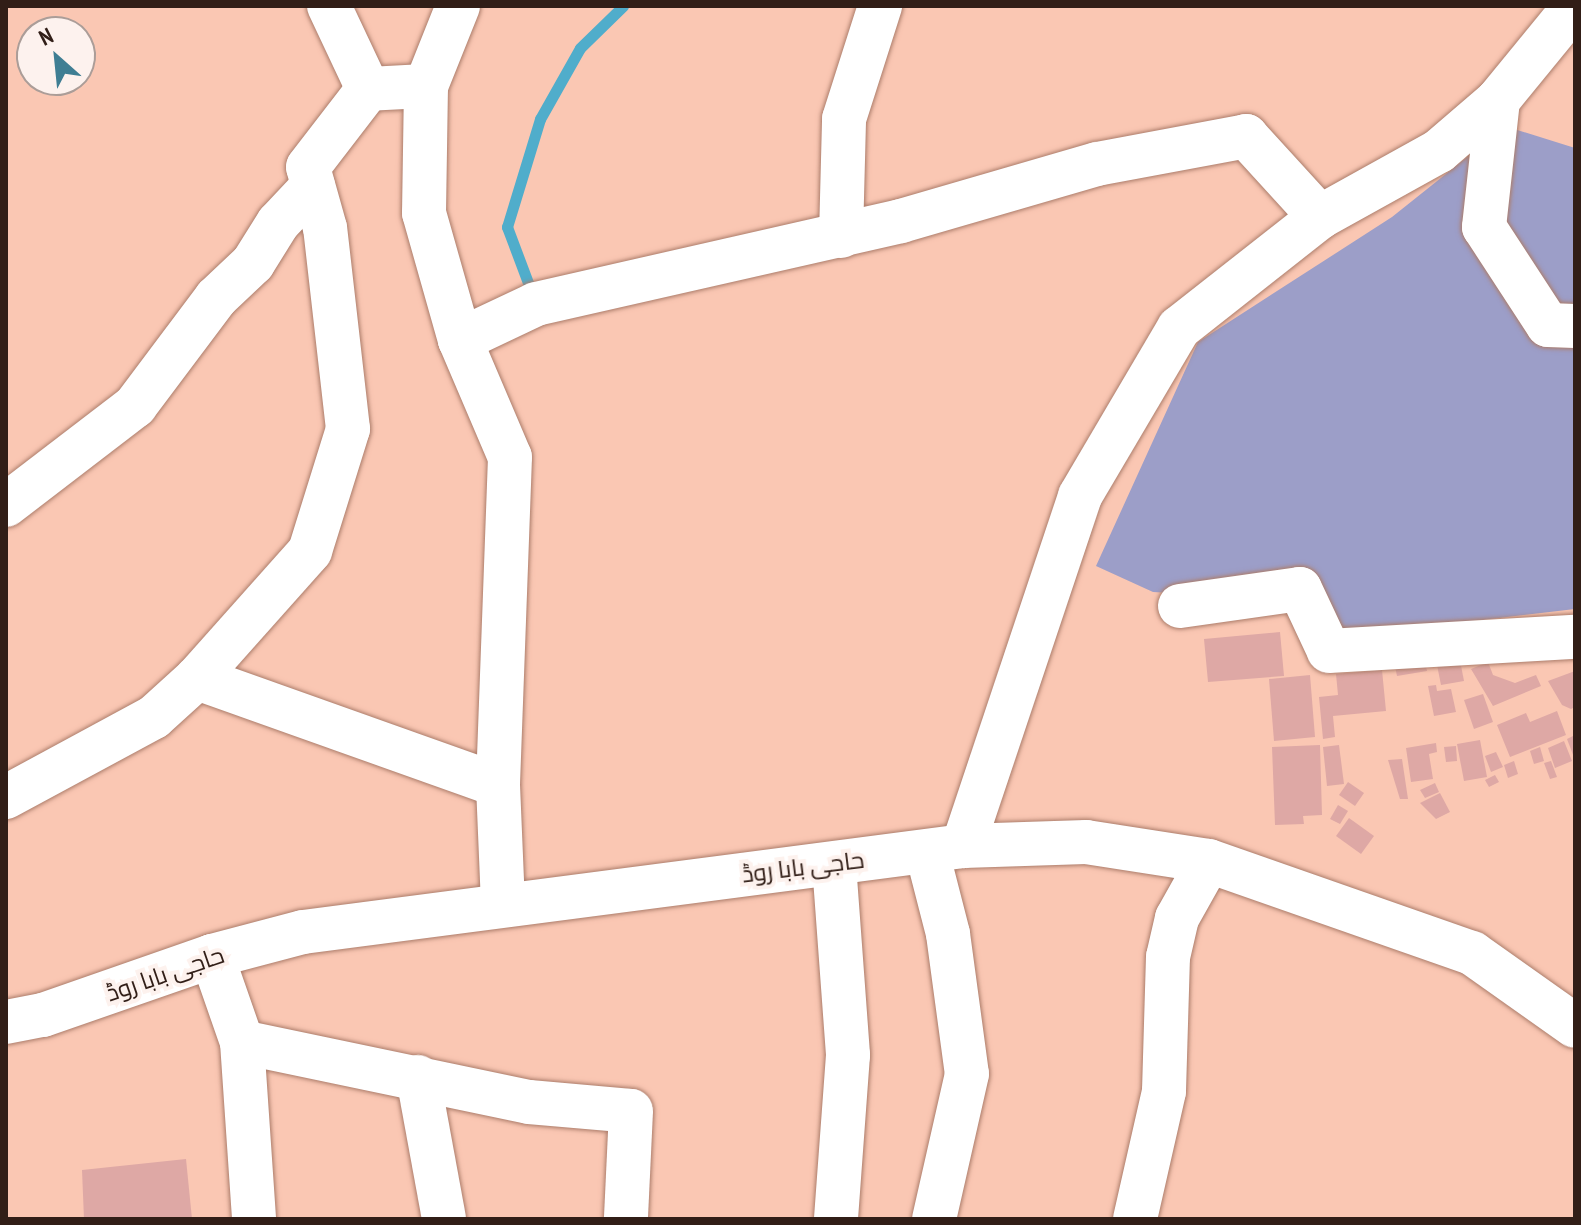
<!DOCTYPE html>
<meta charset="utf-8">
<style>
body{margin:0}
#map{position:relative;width:1581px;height:1225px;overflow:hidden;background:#fac7b3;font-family:"PT Sans Narrow",Cairo,sans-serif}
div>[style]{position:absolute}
.green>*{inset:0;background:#9c9ec8}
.stream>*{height:11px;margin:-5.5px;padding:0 5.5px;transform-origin:5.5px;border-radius:5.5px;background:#50adcb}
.building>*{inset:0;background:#dea8a5}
.roads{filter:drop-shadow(0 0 2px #ac7d6b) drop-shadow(0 0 2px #ac7d6b)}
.minor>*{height:44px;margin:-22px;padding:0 22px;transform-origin:22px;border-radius:22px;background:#fff}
.major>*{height:44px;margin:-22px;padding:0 22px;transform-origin:22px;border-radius:22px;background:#fff}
span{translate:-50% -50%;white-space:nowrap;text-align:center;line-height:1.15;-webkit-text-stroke:8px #fdf2ee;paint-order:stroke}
.street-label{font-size:24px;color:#311e17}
.frame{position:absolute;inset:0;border:8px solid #311e17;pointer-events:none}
.north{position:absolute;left:16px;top:16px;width:80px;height:80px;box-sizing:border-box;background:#fdf2ee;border:2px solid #ab9d98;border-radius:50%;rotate:333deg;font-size:22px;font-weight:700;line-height:32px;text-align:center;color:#311e17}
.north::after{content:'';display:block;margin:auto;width:28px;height:36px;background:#3f7e93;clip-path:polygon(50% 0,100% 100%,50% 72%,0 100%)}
</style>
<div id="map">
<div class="green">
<i style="clip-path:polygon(1498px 124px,1575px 148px,1575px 609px,1339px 637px,1309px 572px,1190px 594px,1153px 592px,1096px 566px,1198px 342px,1392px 217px,1476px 150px)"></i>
</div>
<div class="stream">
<i style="left:533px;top:296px;width:74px;rotate:-110.6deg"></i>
<i style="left:507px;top:227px;width:113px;rotate:-73deg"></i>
<i style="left:540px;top:119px;width:81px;rotate:-60.6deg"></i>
<i style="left:580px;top:48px;width:60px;rotate:-44.3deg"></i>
</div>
<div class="building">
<i style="clip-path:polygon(1280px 632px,1284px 676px,1208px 682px,1204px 639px)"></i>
<i style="clip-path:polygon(1458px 650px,1464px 681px,1441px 685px,1435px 655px)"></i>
<i style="clip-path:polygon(1423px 651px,1427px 671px,1397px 676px,1393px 657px)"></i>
<i style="clip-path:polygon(1488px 662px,1493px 675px,1515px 683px,1536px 675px,1541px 686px,1493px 706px,1471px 669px)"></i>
<i style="clip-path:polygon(1382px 670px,1386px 711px,1333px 716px,1335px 737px,1323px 739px,1319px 697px,1338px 695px,1336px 674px)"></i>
<i style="clip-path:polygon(1575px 671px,1575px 707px,1571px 709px,1562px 705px,1548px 681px)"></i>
<i style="clip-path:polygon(1310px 675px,1315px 737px,1274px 741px,1269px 679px)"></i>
<i style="clip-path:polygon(1436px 685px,1437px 691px,1451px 689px,1456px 712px,1434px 716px,1428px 686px)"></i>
<i style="clip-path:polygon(1483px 694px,1493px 722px,1474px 729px,1464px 700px)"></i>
<i style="clip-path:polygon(1557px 711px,1566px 735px,1510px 757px,1497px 725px,1526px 713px,1530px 722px)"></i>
<i style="clip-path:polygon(1575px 735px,1575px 760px,1567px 739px)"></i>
<i style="clip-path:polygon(1480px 740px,1487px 777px,1464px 781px,1457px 744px)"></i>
<i style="clip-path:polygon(1564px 741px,1572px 761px,1555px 768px,1548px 748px)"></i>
<i style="clip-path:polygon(1436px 743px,1437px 752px,1429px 754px,1433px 779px,1411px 782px,1406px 748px)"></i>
<i style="clip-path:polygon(1320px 745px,1322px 815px,1303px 816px,1304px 824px,1275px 825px,1272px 747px)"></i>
<i style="clip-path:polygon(1339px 745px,1344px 784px,1327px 786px,1323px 747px)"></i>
<i style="clip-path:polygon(1456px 746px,1457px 761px,1446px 762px,1444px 747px)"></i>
<i style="clip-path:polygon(1540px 747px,1544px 761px,1534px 764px,1530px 751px)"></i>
<i style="clip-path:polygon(1496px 752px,1503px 767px,1491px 772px,1485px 756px)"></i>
<i style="clip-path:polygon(1402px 759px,1408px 799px,1400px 799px,1388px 760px)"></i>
<i style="clip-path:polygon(1514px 761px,1518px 774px,1508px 778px,1504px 765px)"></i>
<i style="clip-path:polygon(1551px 761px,1557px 777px,1550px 779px,1544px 763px)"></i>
<i style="clip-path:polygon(1495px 775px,1499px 782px,1489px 787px,1485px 780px)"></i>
<i style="clip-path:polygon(1348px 782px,1364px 793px,1355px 806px,1339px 795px)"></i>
<i style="clip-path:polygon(1435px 783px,1439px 792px,1425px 798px,1420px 790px)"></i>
<i style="clip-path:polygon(1440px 793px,1450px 812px,1436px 819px,1420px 803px)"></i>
<i style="clip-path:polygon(1338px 805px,1348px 811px,1340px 824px,1330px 819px)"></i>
<i style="clip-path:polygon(1349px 818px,1374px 836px,1361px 854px,1336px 836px)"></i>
<i style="clip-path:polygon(186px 1159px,192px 1219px,84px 1219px,82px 1170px)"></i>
</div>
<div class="roads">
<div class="minor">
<i style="left:329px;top:6px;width:92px;rotate:64.8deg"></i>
<i style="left:458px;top:6px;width:86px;rotate:111.8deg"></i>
<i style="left:426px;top:86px;width:127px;rotate:90.9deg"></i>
<i style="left:424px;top:213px;width:132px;rotate:74.2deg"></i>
<i style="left:460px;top:340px;width:127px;rotate:66.9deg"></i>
<i style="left:510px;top:457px;width:328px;rotate:92.1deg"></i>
<i style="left:498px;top:785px;width:117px;rotate:87.6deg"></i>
<i style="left:1498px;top:100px;width:128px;rotate:96.3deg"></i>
<i style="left:1484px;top:227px;width:117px;rotate:56.9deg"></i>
<i style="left:1548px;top:325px;width:27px;rotate:2deg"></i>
<i style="left:841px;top:236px;width:117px;rotate:-88.5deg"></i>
<i style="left:844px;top:119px;width:119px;rotate:-72.3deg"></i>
<i style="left:460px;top:340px;width:84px;rotate:-25.3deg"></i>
<i style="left:536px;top:304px;width:374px;rotate:-12.8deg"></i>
<i style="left:901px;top:221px;width:204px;rotate:-16.2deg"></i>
<i style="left:1097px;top:164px;width:152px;rotate:-10.6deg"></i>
<i style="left:1246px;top:136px;width:110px;rotate:47.6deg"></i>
<i style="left:6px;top:505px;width:163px;rotate:-37.5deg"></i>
<i style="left:135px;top:406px;width:135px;rotate:-53.1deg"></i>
<i style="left:216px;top:298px;width:51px;rotate:-43.4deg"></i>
<i style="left:253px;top:263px;width:47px;rotate:-58deg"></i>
<i style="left:278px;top:223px;width:51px;rotate:-46.6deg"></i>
<i style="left:1180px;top:606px;width:121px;rotate:-8.1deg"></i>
<i style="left:1300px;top:589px;width:68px;rotate:64.9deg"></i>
<i style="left:1329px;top:651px;width:246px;rotate:-3.3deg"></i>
<i style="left:197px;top:678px;width:319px;rotate:19.6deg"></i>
<i style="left:6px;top:797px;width:168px;rotate:-28.4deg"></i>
<i style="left:154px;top:717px;width:58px;rotate:-42.2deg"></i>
<i style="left:197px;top:678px;width:170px;rotate:-48.3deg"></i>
<i style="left:310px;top:551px;width:128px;rotate:-72.7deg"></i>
<i style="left:348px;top:429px;width:202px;rotate:-96.5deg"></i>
<i style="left:325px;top:228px;width:63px;rotate:-105.6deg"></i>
<i style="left:308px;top:167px;width:98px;rotate:-52.4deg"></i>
<i style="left:368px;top:89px;width:58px;rotate:-3deg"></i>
<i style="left:963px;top:846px;width:369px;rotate:-71.5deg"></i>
<i style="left:1080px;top:496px;width:195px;rotate:-59.5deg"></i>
<i style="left:1179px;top:328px;width:179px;rotate:-38.2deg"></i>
<i style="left:1320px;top:217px;width:136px;rotate:-29deg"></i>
<i style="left:1439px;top:151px;width:78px;rotate:-40.8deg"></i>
<i style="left:1498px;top:100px;width:122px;rotate:-50.7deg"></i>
<i style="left:927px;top:852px;width:85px;rotate:75.6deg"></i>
<i style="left:948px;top:934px;width:141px;rotate:82.3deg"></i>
<i style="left:967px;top:1074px;width:149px;rotate:102.8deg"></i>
<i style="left:834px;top:864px;width:192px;rotate:85.8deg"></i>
<i style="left:848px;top:1055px;width:164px;rotate:94.2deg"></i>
<i style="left:212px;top:956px;width:91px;rotate:70.8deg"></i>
<i style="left:242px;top:1042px;width:177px;rotate:86.1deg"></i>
<i style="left:242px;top:1042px;width:293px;rotate:11.8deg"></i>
<i style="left:529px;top:1102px;width:102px;rotate:5deg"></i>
<i style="left:631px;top:1111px;width:108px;rotate:92.7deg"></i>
<i style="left:418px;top:1077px;width:144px;rotate:79.6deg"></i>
<i style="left:1135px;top:1219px;width:131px;rotate:-77.2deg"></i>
<i style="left:1164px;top:1091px;width:134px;rotate:-88.3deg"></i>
<i style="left:1168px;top:957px;width:40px;rotate:-77deg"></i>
<i style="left:1177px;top:918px;width:65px;rotate:-60.7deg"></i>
</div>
<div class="major">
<i style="left:6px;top:1022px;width:38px;rotate:-11deg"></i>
<i style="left:43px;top:1015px;width:179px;rotate:-19.2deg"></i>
<i style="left:212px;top:956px;width:94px;rotate:-14.8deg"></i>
<i style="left:303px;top:932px;width:666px;rotate:-7.42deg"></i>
<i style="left:963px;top:846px;width:123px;rotate:-1.9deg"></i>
<i style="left:1086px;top:842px;width:124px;rotate:8.8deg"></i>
<i style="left:1209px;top:861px;width:279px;rotate:19.3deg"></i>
<i style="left:1472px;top:953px;width:126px;rotate:35.3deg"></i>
</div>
</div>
<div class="street-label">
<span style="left:803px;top:867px;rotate:-7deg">حاجی بابا روڈ</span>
<span style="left:165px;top:974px;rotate:-19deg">حاجی بابا روڈ</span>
</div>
<div class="frame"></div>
<div class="north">N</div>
</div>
